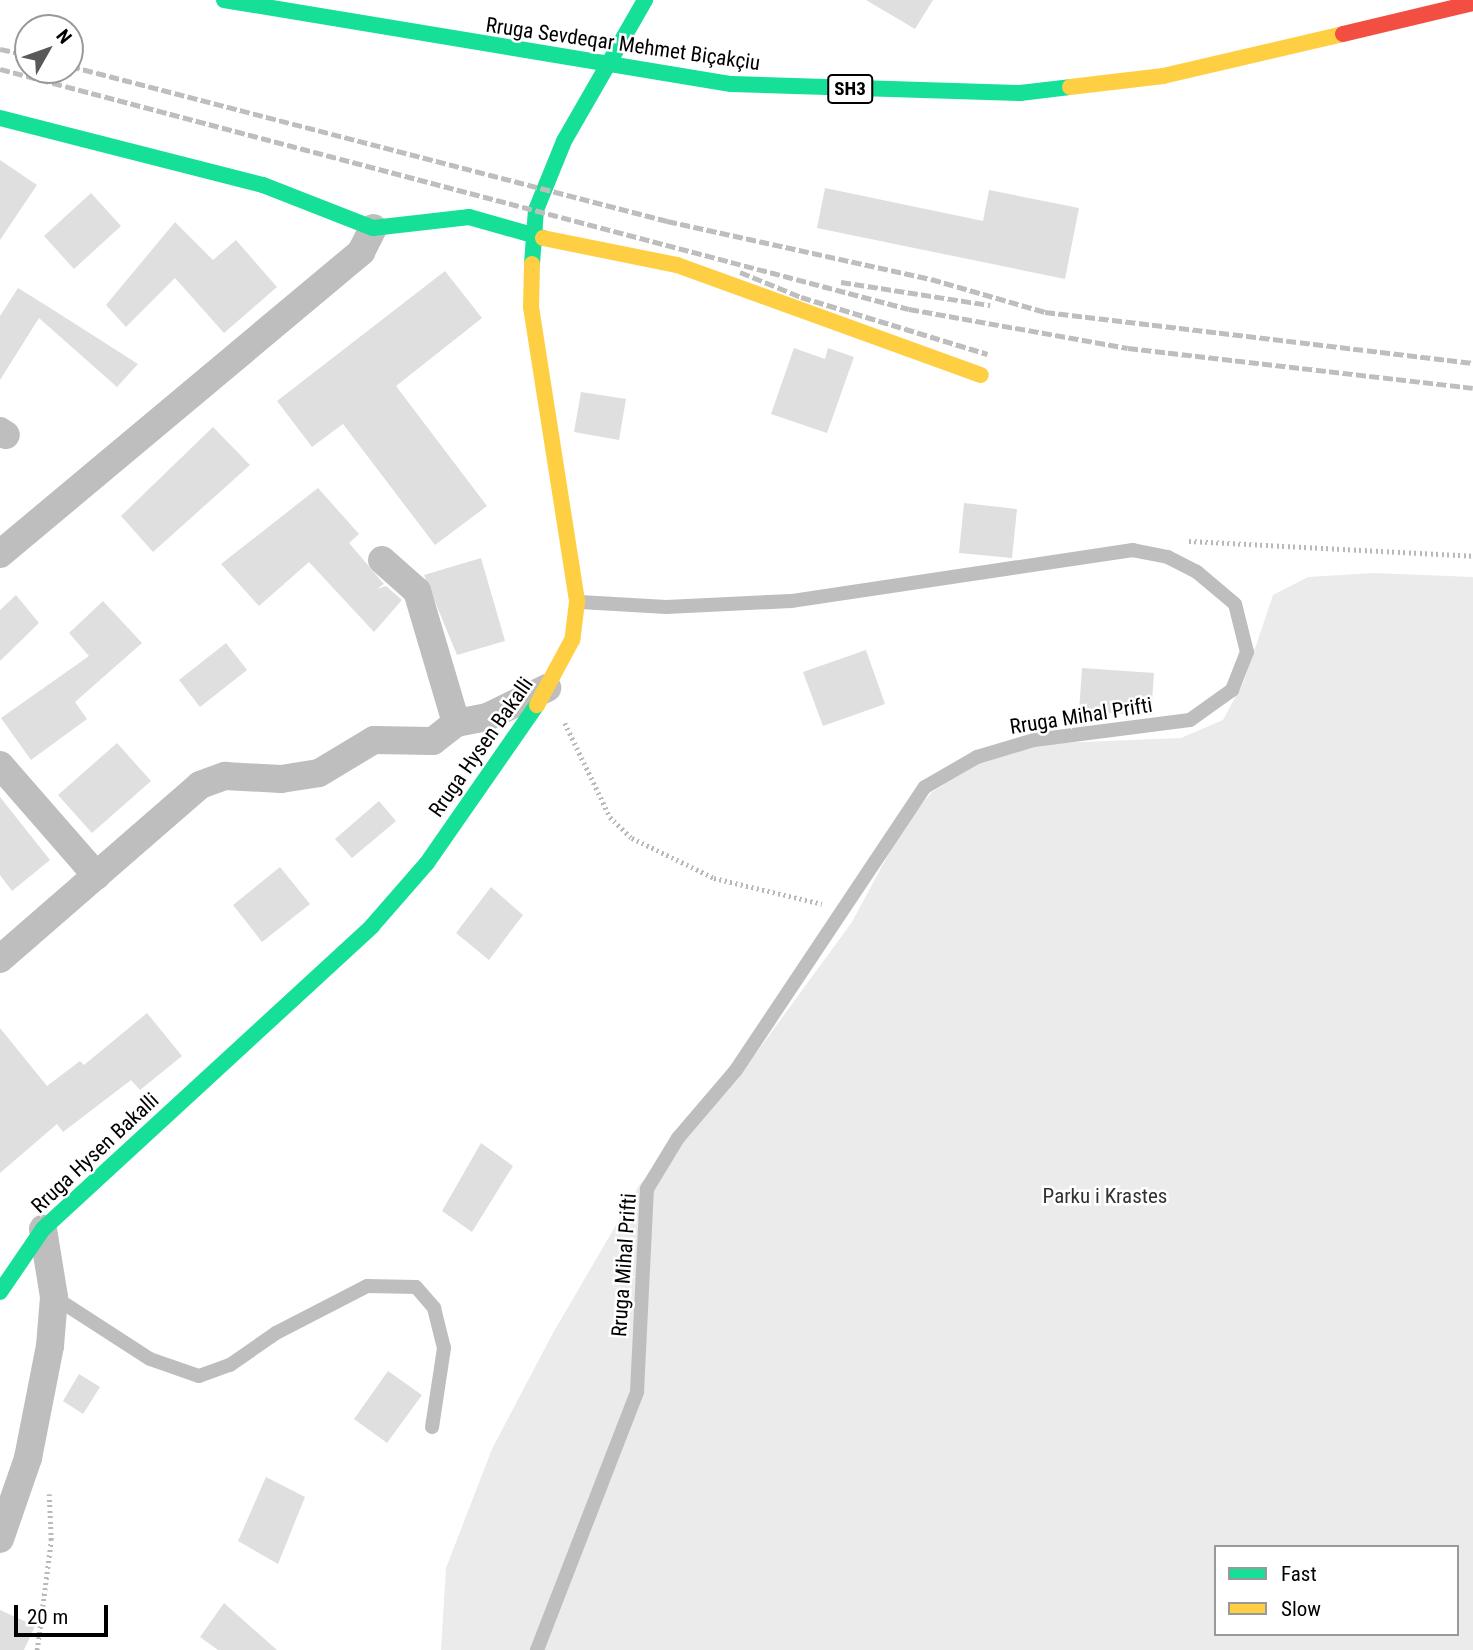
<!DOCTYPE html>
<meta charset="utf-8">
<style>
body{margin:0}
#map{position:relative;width:1473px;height:1650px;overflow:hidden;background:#fff;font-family:"Roboto Condensed",sans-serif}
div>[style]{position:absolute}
.green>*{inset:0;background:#ebebeb}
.building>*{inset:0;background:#dfdfdf}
.path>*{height:4.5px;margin-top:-2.25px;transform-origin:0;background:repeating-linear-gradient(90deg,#b9b9b9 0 2px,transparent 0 5.5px)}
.lane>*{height:14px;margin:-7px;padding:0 7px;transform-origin:7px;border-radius:7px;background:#bebebe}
.street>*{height:28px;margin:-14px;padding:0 14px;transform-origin:14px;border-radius:14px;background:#bebebe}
.fast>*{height:16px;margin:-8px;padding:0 8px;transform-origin:8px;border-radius:8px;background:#16e098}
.slow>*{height:16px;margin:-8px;padding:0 8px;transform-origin:8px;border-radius:8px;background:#ffcf43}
.jam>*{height:16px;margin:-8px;padding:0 8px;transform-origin:8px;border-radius:8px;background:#f24e42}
.rail>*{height:5px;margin-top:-2.5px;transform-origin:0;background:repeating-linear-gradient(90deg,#bebebe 0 10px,transparent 0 13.5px)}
span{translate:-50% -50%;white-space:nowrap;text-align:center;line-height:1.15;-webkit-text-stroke:5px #fff;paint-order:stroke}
.shield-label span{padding:2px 5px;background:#fff;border:2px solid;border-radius:5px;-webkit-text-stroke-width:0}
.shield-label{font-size:19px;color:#000;font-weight:700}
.street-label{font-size:21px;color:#000}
.park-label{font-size:21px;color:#323232}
.legend{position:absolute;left:1214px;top:1545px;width:245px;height:91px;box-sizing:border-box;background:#fff;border:2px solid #999;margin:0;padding:9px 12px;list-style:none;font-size:21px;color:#000}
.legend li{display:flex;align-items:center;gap:14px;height:35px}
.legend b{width:35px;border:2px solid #999}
.north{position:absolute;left:14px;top:14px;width:70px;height:70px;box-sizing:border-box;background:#fff;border:2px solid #999;border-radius:50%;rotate:50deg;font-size:19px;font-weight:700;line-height:28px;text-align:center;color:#000}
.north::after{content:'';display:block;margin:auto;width:24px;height:32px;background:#595959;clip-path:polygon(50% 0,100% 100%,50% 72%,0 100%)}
.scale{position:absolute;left:14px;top:1605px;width:94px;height:32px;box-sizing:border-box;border:4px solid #000;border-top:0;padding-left:9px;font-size:21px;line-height:24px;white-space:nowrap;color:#000;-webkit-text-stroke:5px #fff;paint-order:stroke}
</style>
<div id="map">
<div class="green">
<i style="clip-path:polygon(evenodd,1374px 573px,1473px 577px,1473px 1650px,441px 1650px,446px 1568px,492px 1449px,553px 1333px,640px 1184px,743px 1071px,852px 922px,903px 827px,932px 792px,980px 762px,1032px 744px,1181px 738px,1223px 720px,1244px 681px,1273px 595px,1308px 577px,1374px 573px,1216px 1547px,1457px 1547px,1457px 1634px,1216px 1634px,1216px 1547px)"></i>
</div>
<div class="building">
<i style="clip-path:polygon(866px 0,933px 0,915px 29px)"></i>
<i style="clip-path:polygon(0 160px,37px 185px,0 240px)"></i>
<i style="clip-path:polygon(825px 188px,983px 221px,989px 190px,1079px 208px,1065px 279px,817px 228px)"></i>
<i style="clip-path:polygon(91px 193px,121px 226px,74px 269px,44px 236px)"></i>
<i style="clip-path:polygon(175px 222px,213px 260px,236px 240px,277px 287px,224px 333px,175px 278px,126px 327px,106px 305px)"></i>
<i style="clip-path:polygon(445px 271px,482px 318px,396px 386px,487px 506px,435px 545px,343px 424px,312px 447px,277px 401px)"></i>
<i style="clip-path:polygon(18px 288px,47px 306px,138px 364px,117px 387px,39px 318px,0 380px,0 316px)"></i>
<i style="clip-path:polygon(794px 348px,825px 359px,828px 348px,854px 357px,827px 433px,771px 414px)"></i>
<i style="clip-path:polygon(581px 392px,626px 399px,619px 440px,574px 432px)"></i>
<i style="clip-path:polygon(213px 427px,250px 465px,153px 552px,121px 516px)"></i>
<i style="clip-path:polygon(318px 488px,359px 534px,349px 543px,384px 584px,377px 589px,386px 586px,402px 600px,374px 632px,309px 562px,259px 606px,221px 564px)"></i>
<i style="clip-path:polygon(964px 503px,1017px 509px,1012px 558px,959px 553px)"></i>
<i style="clip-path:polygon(481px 558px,505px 641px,457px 655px,424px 575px)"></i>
<i style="clip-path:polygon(16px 595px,39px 623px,0 661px,0 610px)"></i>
<i style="clip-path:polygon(103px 601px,142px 643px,75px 702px,87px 719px,31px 760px,1px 718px,89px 656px,69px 633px)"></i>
<i style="clip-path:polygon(226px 643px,247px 670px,200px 707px,179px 680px)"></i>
<i style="clip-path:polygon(866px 650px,885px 704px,823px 726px,803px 672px)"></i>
<i style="clip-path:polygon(1082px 668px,1154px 673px,1151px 715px,1079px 712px)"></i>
<i style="clip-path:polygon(117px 743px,151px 781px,92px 833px,58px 795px)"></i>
<i style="clip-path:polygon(0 797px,50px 860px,12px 891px,0 875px)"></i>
<i style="clip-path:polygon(379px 801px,396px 821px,352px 858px,335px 839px)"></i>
<i style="clip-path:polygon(280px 867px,310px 904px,262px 942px,233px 905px)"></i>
<i style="clip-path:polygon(491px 887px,523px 915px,489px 960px,456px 933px)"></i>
<i style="clip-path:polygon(147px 1013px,182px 1056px,140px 1090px,131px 1080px,63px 1132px,57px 1124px,0 1173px,0 1028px,47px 1086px,80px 1061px,84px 1065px)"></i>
<i style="clip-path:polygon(481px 1143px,513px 1166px,472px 1232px,442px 1211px)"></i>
<i style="clip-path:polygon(388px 1371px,422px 1395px,387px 1443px,354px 1419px)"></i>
<i style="clip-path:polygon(79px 1374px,100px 1387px,83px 1414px,63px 1401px)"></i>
<i style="clip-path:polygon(266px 1477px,305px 1497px,278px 1564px,238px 1541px)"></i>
<i style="clip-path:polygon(224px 1603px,277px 1650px,218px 1650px,200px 1637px)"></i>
<i style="clip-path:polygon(0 1610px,35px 1626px,24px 1650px,0 1650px)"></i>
</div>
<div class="path">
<i style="left:1189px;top:541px;width:284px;rotate:3deg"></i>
<i style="left:565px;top:723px;width:104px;rotate:64.4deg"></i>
<i style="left:610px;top:817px;width:30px;rotate:44deg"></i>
<i style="left:632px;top:838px;width:91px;rotate:26deg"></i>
<i style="left:714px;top:878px;width:111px;rotate:13.5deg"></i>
<i style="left:37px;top:1650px;width:111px;rotate:-82.7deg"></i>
<i style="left:51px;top:1540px;width:46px;rotate:-92.5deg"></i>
</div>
<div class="lane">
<i style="left:54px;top:1297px;width:114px;rotate:32.9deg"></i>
<i style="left:150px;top:1359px;width:52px;rotate:19.1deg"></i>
<i style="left:199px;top:1376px;width:33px;rotate:-20deg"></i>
<i style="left:230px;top:1365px;width:56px;rotate:-34.8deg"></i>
<i style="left:276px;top:1333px;width:102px;rotate:-27.3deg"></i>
<i style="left:367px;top:1286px;width:49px;rotate:1.2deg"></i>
<i style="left:416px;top:1287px;width:28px;rotate:49deg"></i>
<i style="left:434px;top:1308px;width:41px;rotate:76deg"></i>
<i style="left:444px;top:1348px;width:80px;rotate:98.6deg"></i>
<i style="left:537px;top:1650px;width:277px;rotate:-68.8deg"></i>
<i style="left:637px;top:1392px;width:203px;rotate:-87.2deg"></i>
<i style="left:647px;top:1189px;width:60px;rotate:-58.7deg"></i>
<i style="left:678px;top:1138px;width:89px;rotate:-49.5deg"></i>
<i style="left:736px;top:1070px;width:340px;rotate:-56.3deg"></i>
<i style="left:925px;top:787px;width:60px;rotate:-30deg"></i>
<i style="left:977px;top:757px;width:59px;rotate:-16.6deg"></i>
<i style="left:1034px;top:740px;width:157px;rotate:-7.3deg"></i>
<i style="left:1190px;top:720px;width:52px;rotate:-35.5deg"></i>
<i style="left:1232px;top:690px;width:41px;rotate:-68.5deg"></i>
<i style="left:1247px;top:652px;width:49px;rotate:-104deg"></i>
<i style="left:1235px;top:604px;width:50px;rotate:-139.9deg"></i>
<i style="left:1197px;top:572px;width:33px;rotate:-153deg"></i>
<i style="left:1168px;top:557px;width:36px;rotate:-169deg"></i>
<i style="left:1133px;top:550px;width:346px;rotate:171.5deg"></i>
<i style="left:791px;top:601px;width:125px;rotate:177.3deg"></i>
<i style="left:666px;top:607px;width:86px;rotate:-176.7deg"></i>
</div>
<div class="street">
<i style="left:0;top:431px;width:7px;rotate:34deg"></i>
<i style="left:0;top:554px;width:471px;rotate:-39.9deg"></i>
<i style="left:361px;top:252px;width:27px;rotate:-63deg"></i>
<i style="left:382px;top:560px;width:47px;rotate:41.5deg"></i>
<i style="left:417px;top:591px;width:138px;rotate:73.5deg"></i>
<i style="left:0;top:765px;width:147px;rotate:48.9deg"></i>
<i style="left:0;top:959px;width:265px;rotate:-41deg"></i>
<i style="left:200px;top:785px;width:27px;rotate:-20deg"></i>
<i style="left:225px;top:776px;width:56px;rotate:3.1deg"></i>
<i style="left:281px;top:779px;width:38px;rotate:-9deg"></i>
<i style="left:319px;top:773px;width:64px;rotate:-31deg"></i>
<i style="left:374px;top:740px;width:59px;rotate:1deg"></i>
<i style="left:433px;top:741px;width:29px;rotate:-38deg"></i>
<i style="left:456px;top:723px;width:32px;rotate:-11deg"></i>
<i style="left:487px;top:717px;width:67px;rotate:-25.8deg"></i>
<i style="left:0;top:1539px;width:86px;rotate:-70.9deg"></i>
<i style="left:28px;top:1458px;width:114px;rotate:-78.9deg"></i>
<i style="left:50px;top:1346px;width:49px;rotate:-85.3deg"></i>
<i style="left:54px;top:1297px;width:69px;rotate:-99.2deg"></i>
</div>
<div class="fast">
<i style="left:224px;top:0;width:514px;rotate:9.41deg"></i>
<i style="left:731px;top:84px;width:289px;rotate:1.8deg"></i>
<i style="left:1020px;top:93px;width:50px;rotate:-6.8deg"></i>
<i style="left:0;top:118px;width:271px;rotate:14.3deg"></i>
<i style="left:263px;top:185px;width:118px;rotate:21.4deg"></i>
<i style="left:373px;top:228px;width:97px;rotate:-6.5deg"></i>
<i style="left:469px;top:217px;width:77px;rotate:15.8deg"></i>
<i style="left:532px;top:264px;width:54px;rotate:-85.8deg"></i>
<i style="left:536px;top:210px;width:74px;rotate:-67.9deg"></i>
<i style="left:564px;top:141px;width:163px;rotate:-60.1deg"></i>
<i style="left:0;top:1292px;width:76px;rotate:-55.7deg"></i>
<i style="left:43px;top:1229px;width:447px;rotate:-42.6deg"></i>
<i style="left:372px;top:926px;width:84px;rotate:-48.9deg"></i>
<i style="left:427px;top:863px;width:193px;rotate:-55.2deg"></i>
</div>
<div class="slow">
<i style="left:1070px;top:87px;width:94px;rotate:-6.7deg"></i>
<i style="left:1163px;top:76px;width:185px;rotate:-13.1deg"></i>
<i style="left:543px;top:238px;width:137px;rotate:11.4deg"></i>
<i style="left:677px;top:265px;width:323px;rotate:19.9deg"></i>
<i style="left:532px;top:264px;width:43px;rotate:91.3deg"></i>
<i style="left:531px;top:307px;width:299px;rotate:81.1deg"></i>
<i style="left:577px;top:602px;width:38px;rotate:97deg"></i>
<i style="left:572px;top:640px;width:74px;rotate:118.3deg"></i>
</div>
<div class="jam">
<i style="left:1343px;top:34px;width:134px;rotate:-13.4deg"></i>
</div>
<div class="rail">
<i style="left:0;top:49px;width:29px;rotate:12deg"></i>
<i style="left:70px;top:66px;width:617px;rotate:14.55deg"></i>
<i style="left:667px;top:221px;width:270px;rotate:12.4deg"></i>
<i style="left:931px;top:279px;width:119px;rotate:16.1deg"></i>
<i style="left:1045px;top:312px;width:431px;rotate:6.8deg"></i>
<i style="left:0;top:69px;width:940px;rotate:14.79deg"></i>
<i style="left:909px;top:309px;width:222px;rotate:10.1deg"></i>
<i style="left:1128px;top:348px;width:347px;rotate:6.6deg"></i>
<i style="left:740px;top:272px;width:66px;rotate:22.3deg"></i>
<i style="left:801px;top:297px;width:195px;rotate:17deg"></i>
<i style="left:841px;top:282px;width:151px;rotate:8.8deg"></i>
</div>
<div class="shield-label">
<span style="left:850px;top:89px">SH3</span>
</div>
<div class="street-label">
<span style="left:623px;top:44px;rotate:8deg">Rruga Sevdeqar Mehmet Biçakçiu</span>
<span style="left:1081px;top:716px;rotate:-9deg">Rruga Mihal Prifti</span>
<span style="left:481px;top:747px;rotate:-55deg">Rruga Hysen Bakalli</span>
<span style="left:95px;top:1153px;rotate:-43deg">Rruga Hysen Bakalli</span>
<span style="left:624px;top:1265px;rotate:-86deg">Rruga Mihal Prifti</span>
</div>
<div class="park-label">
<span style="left:1105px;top:1196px">Parku i Krastes</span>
</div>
<ul class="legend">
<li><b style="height:9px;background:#16e098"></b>Fast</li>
<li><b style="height:9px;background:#ffcf43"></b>Slow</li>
</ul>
<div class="north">N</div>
<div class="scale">20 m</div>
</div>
